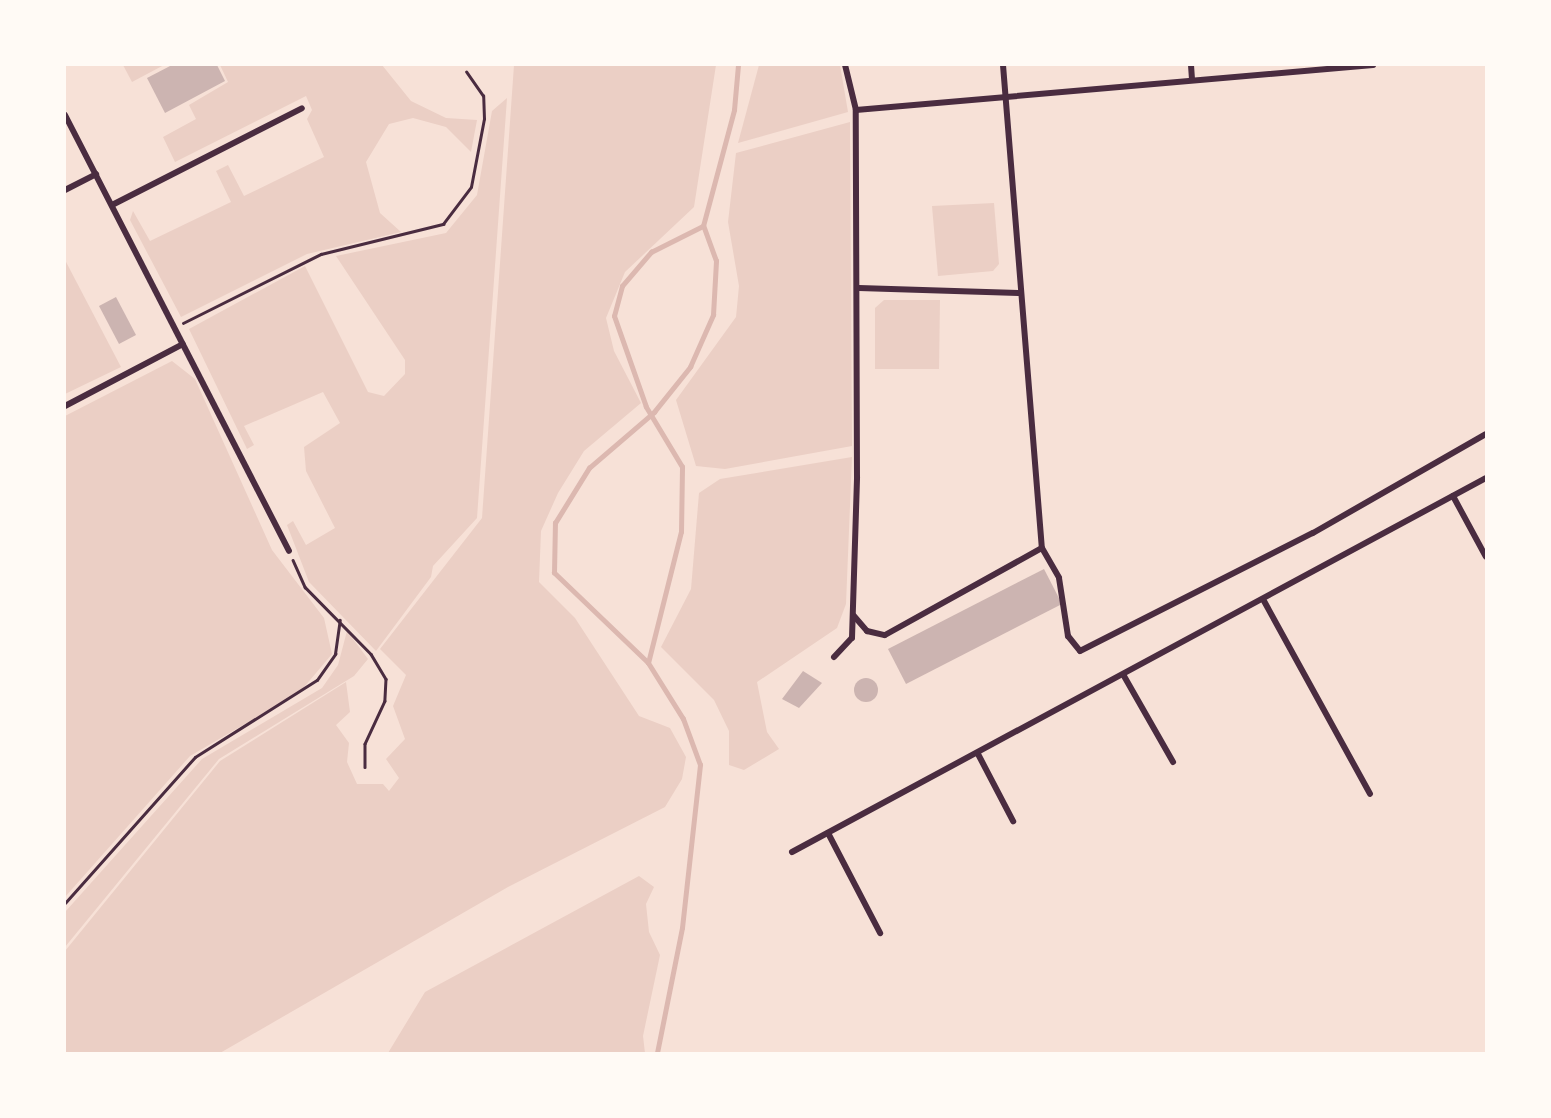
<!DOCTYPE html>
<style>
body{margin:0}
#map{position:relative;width:1551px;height:1118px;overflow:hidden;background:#f7e1d7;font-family:Jost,sans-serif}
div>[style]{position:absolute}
.green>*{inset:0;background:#ebcfc5}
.stream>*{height:4.5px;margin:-2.25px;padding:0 2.25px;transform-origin:2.25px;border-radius:2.25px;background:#dcb8b0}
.building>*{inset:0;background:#ccb4b1}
.round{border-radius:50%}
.path>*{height:2.5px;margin:-1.25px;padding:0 1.25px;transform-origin:1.25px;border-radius:1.25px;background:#4a2c40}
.minor>*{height:6px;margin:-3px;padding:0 3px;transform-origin:3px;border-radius:3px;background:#4a2c40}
span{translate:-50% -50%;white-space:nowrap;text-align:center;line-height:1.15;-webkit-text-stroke:5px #fffaf5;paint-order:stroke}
.frame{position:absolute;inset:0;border:66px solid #fffaf5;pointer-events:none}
</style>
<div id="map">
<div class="green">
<i style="clip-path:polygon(123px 65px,164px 65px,132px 82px)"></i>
<i style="clip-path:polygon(220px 65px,382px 65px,411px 101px,446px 118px,477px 120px,471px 152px,446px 127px,413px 118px,389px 124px,366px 162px,380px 213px,401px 232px,307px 254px,181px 317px,130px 220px,133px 211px,150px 241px,231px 202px,216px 171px,228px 165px,244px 196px,324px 157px,307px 119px,312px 110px,306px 96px,175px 162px,163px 137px,196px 119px,189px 105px,228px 82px)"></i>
<i style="clip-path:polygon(514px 65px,716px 65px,694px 207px,625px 272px,606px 318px,614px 351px,641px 403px,584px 451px,558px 493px,541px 531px,539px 582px,575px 618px,639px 716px,670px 728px,686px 757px,682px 779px,665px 807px,508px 887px,220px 1053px,65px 1053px,65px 951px,220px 761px,346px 682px,350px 712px,336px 725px,349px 743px,347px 762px,357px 784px,383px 784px,389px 791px,399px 778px,386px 759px,405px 739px,393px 706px,406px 675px,380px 649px,482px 518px)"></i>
<i style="clip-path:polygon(759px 65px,840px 65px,848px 112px,738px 143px)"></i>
<i style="clip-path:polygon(507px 98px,477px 518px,433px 566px,431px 577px,376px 651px,309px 582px,287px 525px,293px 521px,306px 545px,335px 528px,306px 471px,304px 447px,340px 423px,323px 392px,244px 426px,254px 445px,247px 449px,189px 329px,305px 266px,368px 392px,384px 396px,405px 374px,405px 360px,336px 256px,446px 233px,477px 195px,492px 111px)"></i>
<i style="clip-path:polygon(850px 122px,852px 446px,725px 469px,696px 466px,676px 400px,736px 317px,739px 286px,728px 222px,736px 153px)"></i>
<i style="clip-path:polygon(994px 203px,999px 264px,993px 271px,938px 276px,932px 206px)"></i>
<i style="clip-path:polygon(65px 260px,121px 367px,65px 394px)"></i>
<i style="clip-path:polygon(884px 300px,940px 300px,939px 369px,875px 369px,875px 308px)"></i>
<i style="clip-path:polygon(172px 361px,195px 379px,272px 550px,324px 618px,332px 654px,300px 692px,190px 756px,65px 897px,65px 416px)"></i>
<i style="clip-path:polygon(852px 457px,846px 604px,837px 628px,757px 682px,767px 732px,779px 749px,744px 770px,729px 765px,729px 731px,714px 700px,661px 647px,691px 589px,699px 493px,720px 479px)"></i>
<i style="clip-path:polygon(347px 631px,368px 659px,354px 676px,219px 759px,65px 947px,65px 912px,202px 759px,322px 688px,338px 665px)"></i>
<i style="clip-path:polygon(639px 876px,654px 887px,646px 904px,649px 932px,660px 955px,643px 1036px,645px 1053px,388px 1053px,425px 992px)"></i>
</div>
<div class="stream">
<i style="left:648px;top:663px;width:130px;rotate:-136.2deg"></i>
<i style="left:554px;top:573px;width:50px;rotate:-88.9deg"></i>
<i style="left:555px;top:523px;width:65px;rotate:-58.3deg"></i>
<i style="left:589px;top:468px;width:86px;rotate:-40.7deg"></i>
<i style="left:654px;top:412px;width:58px;rotate:-51.3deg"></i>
<i style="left:690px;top:367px;width:57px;rotate:-66.1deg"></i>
<i style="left:713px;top:315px;width:54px;rotate:-86.8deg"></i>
<i style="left:716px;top:261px;width:37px;rotate:-110deg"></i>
<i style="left:657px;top:1053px;width:127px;rotate:-78.7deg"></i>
<i style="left:682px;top:928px;width:164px;rotate:-83.7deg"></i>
<i style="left:700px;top:765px;width:49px;rotate:-110.3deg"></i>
<i style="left:683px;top:719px;width:66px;rotate:-122deg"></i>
<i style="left:648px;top:663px;width:135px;rotate:-75.9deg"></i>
<i style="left:681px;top:532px;width:65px;rotate:-89.1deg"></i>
<i style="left:682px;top:467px;width:70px;rotate:-121deg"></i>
<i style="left:646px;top:407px;width:96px;rotate:-109.4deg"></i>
<i style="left:614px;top:316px;width:31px;rotate:-75deg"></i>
<i style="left:622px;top:286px;width:45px;rotate:-49.5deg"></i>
<i style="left:651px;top:252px;width:58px;rotate:-26.6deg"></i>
<i style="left:703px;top:226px;width:120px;rotate:-75deg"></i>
<i style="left:734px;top:110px;width:45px;rotate:-84.9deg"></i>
</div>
<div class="building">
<i style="clip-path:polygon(172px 65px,217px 65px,225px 81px,165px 113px,147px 78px)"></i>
<i style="clip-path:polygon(116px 297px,136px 335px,119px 344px,99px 306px)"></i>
<i style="clip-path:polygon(1044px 569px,1062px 604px,906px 684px,888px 649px)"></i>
<i style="clip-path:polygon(803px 671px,822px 683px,799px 708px,782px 699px)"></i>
<i class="round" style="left:854px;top:678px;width:24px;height:24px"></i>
</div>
<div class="path">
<i style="left:183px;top:323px;width:154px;rotate:-26.6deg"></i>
<i style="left:321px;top:254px;width:126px;rotate:-13.8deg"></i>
<i style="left:443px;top:224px;width:46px;rotate:-52.9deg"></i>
<i style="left:471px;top:187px;width:69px;rotate:-79.2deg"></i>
<i style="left:484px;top:119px;width:23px;rotate:-92deg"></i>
<i style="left:483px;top:96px;width:29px;rotate:-125deg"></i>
<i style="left:293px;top:560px;width:30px;rotate:66deg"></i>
<i style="left:305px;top:587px;width:94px;rotate:45.4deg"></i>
<i style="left:371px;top:654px;width:29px;rotate:59deg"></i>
<i style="left:386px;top:679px;width:22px;rotate:93deg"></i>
<i style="left:385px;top:701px;width:47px;rotate:114.9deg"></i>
<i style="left:365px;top:744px;width:23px;rotate:90deg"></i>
<i style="left:65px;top:903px;width:195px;rotate:-48.3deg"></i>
<i style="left:195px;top:757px;width:144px;rotate:-32.3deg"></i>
<i style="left:317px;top:680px;width:32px;rotate:-55deg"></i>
<i style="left:335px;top:654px;width:34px;rotate:-82deg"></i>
</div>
<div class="minor">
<i style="left:1003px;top:65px;width:485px;rotate:85.4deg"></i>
<i style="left:1042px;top:548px;width:34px;rotate:60deg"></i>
<i style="left:1059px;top:578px;width:59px;rotate:81.2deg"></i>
<i style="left:1068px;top:636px;width:19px;rotate:51deg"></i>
<i style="left:1080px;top:651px;width:261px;rotate:-26.9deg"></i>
<i style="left:1313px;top:533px;width:199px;rotate:-29.8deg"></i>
<i style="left:1191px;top:65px;width:14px;rotate:86deg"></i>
<i style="left:856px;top:110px;width:519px;rotate:-4.97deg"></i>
<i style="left:65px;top:115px;width:490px;rotate:62.8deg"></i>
<i style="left:65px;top:190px;width:35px;rotate:-27deg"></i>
<i style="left:112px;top:205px;width:213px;rotate:-27deg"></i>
<i style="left:859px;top:288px;width:161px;rotate:1.8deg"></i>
<i style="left:65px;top:406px;width:133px;rotate:-27.7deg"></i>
<i style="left:1453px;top:496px;width:69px;rotate:61.6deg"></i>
<i style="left:1264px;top:601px;width:220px;rotate:61.2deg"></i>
<i style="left:854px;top:616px;width:20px;rotate:49deg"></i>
<i style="left:867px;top:631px;width:18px;rotate:13deg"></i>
<i style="left:885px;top:635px;width:179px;rotate:-29deg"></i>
<i style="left:834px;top:657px;width:26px;rotate:-47deg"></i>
<i style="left:852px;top:638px;width:161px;rotate:-88.2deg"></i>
<i style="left:857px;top:477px;width:367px;rotate:-90.2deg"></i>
<i style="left:856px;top:110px;width:46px;rotate:-103.7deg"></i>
<i style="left:1124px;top:676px;width:99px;rotate:60.3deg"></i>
<i style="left:978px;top:754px;width:76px;rotate:62.4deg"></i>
<i style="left:828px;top:833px;width:113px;rotate:62.5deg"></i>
<i style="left:792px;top:852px;width:788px;rotate:-28.32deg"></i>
</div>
<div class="frame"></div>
</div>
